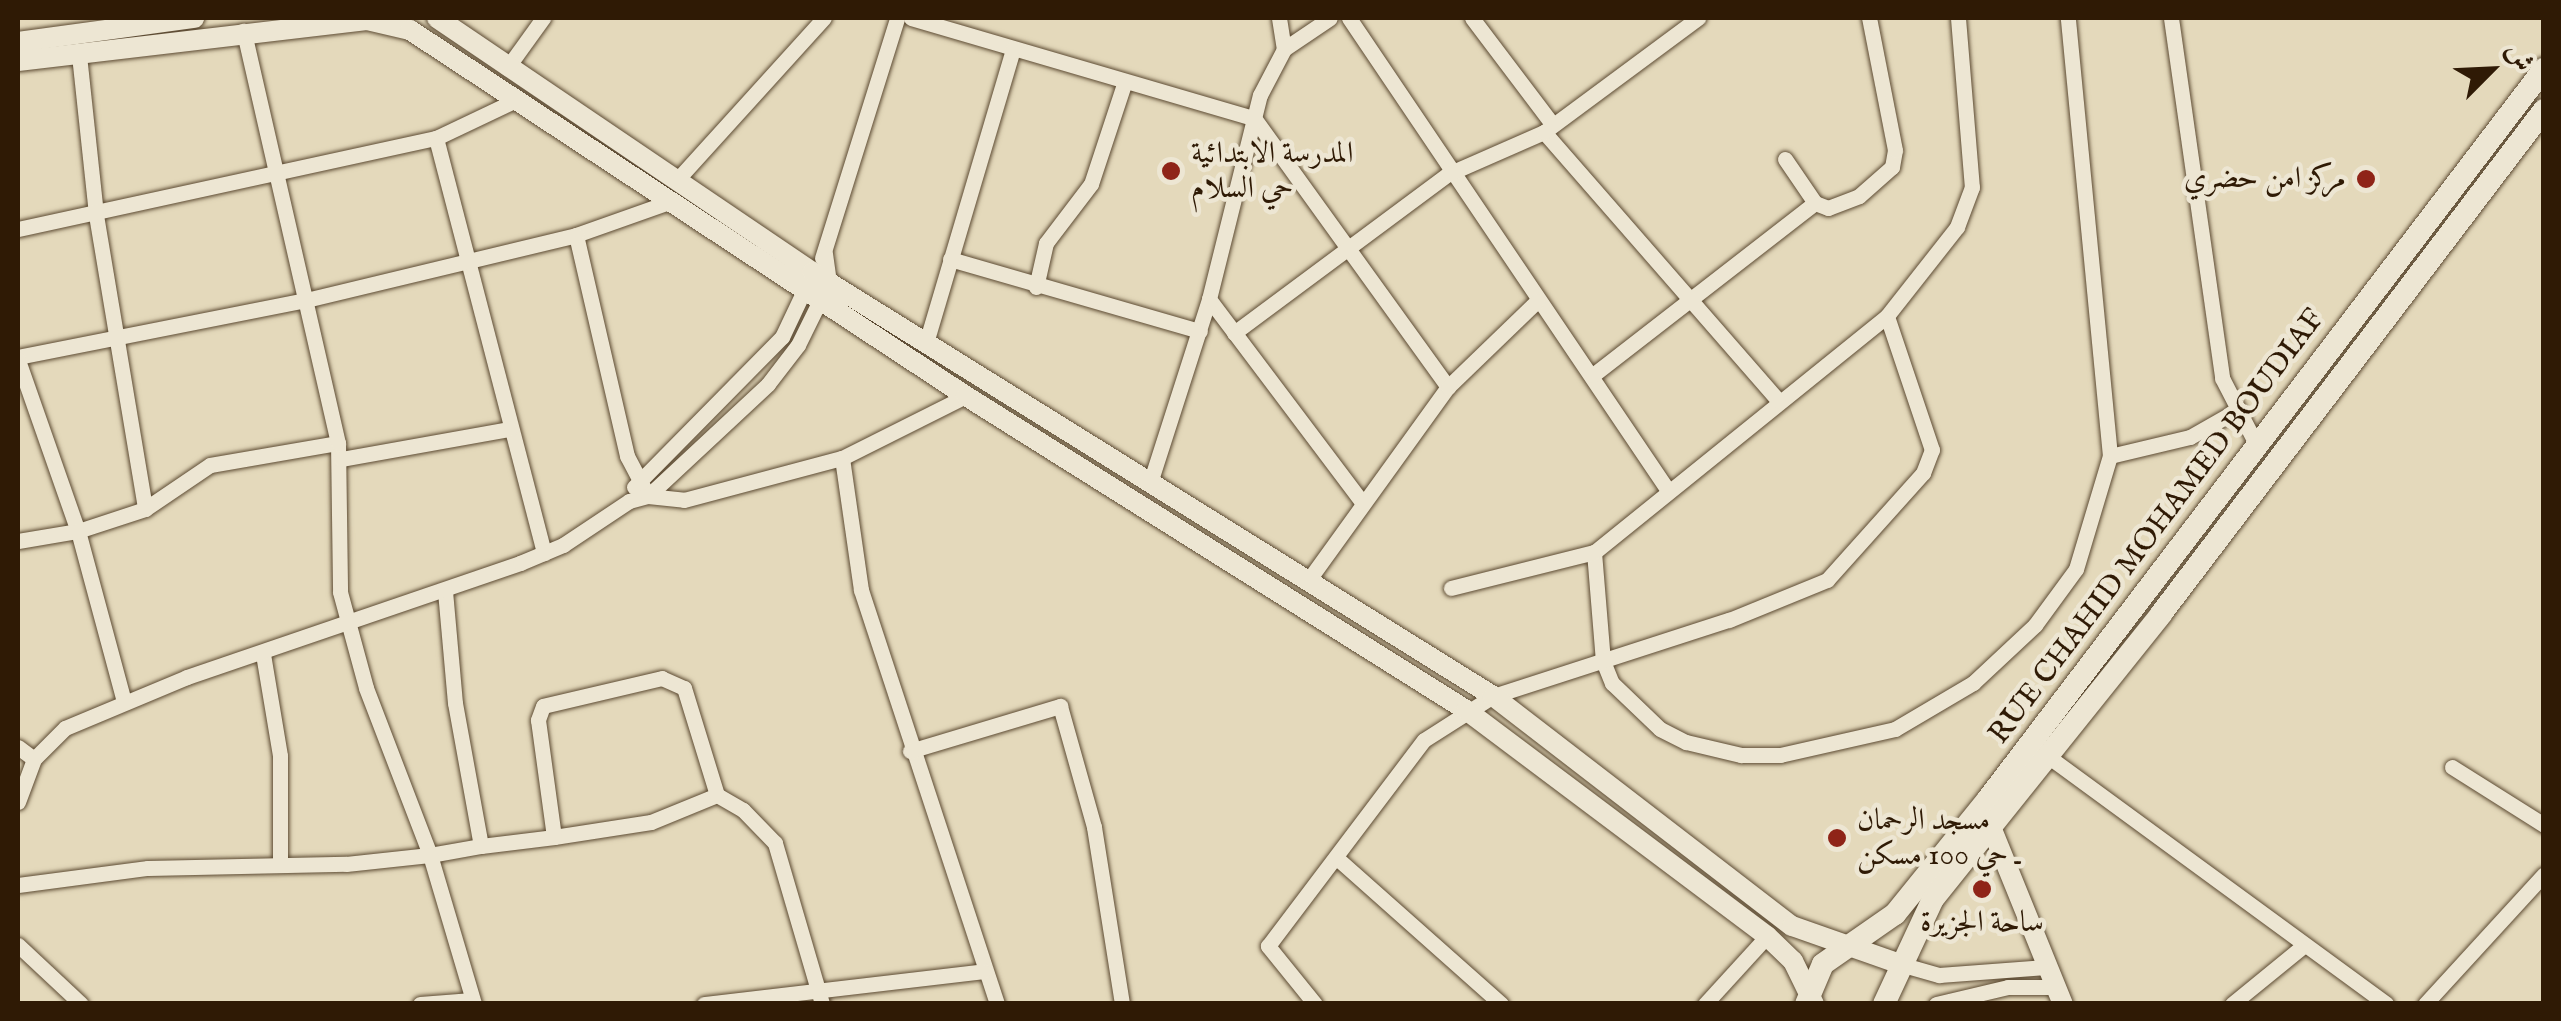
<!DOCTYPE html>
<meta charset="utf-8">
<style>
body{margin:0}
#map{position:relative;width:2561px;height:1021px;overflow:hidden;background:#e4d9bb;font-family:"IM FELL English",Amiri,serif}
div>[style]{position:absolute}
.roads{filter:drop-shadow(0 0 2px #5c4a32) drop-shadow(0 0 2px #5c4a32)}
.minor>*{height:15px;margin:-7.5px;padding:0 7.5px;transform-origin:7.5px;border-radius:7.5px;background:#ede6d3}
.tertiary>*{height:20px;margin:-10px;padding:0 10px;transform-origin:10px;border-radius:10px;background:#ede6d3}
.secondary>*{height:22px;margin:-11px;padding:0 11px;transform-origin:11px;border-radius:11px;background:#ede6d3}
.dots>*{width:28px;height:28px;translate:-50% -50%;box-sizing:border-box;border:5px solid #ede6d3;border-radius:50%}
span{translate:-50% -50%;white-space:nowrap;text-align:center;line-height:1.15;-webkit-text-stroke:9px #ede6d3;paint-order:stroke}
.poi-label{font-size:30px;color:#2f1a05}
.left{translate:0 -50%;text-align:left}
.right{translate:-100% -50%;text-align:right}
.street-label{font-size:30px;color:#2f1a05}
.frame{position:absolute;inset:0;border:20px solid #2f1a05;pointer-events:none}
.north{position:absolute;left:2441px;top:20px;width:100px;height:100px;-webkit-text-stroke:8px #ede6d3;paint-order:stroke;rotate:66deg;font-size:28px;font-weight:700;line-height:40px;text-align:center;color:#2f1a05}
.north::after{content:'';display:block;margin:auto;width:35px;height:45px;background:#2f1a05;clip-path:polygon(50% 0,100% 100%,50% 72%,0 100%)}
</style>
<div id="map">
<div class="roads">
<div class="minor">
<i style="left:911px;top:18px;width:357px;rotate:16.3deg"></i>
<i style="left:1254px;top:118px;width:332px;rotate:54.2deg"></i>
<i style="left:1279px;top:18px;width:31px;rotate:81deg"></i>
<i style="left:1349px;top:18px;width:568px;rotate:55.97deg"></i>
<i style="left:1472px;top:18px;width:134px;rotate:52.9deg"></i>
<i style="left:1958px;top:18px;width:170px;rotate:85.3deg"></i>
<i style="left:1972px;top:187px;width:43px;rotate:110.6deg"></i>
<i style="left:1957px;top:227px;width:113px;rotate:128.2deg"></i>
<i style="left:1887px;top:316px;width:376px;rotate:141.1deg"></i>
<i style="left:1594px;top:552px;width:109px;rotate:85.3deg"></i>
<i style="left:1603px;top:661px;width:24px;rotate:68deg"></i>
<i style="left:1612px;top:683px;width:66px;rotate:43.8deg"></i>
<i style="left:1660px;top:729px;width:29px;rotate:27deg"></i>
<i style="left:1686px;top:742px;width:57px;rotate:13.3deg"></i>
<i style="left:1741px;top:755px;width:39px"></i>
<i style="left:1780px;top:755px;width:118px;rotate:-12.7deg"></i>
<i style="left:1895px;top:729px;width:91px;rotate:-30.5deg"></i>
<i style="left:1973px;top:683px;width:85px;rotate:-43.1deg"></i>
<i style="left:2035px;top:625px;width:69px;rotate:-53.8deg"></i>
<i style="left:2076px;top:569px;width:118px;rotate:-73.3deg"></i>
<i style="left:2110px;top:456px;width:440px;rotate:-95.5deg"></i>
<i style="left:2171px;top:18px;width:364px;rotate:81.9deg"></i>
<i style="left:2222px;top:378px;width:74px;rotate:62.7deg"></i>
<i style="left:79px;top:55px;width:161px;rotate:83.9deg"></i>
<i style="left:96px;top:215px;width:298px;rotate:80.5deg"></i>
<i style="left:507px;top:68px;width:62px;rotate:-54.2deg"></i>
<i style="left:1544px;top:132px;width:356px;rotate:48.9deg"></i>
<i style="left:436px;top:138px;width:429px;rotate:75.4deg"></i>
<i style="left:1785px;top:159px;width:53px;rotate:55.7deg"></i>
<i style="left:1815px;top:203px;width:14px;rotate:21deg"></i>
<i style="left:1828px;top:208px;width:33px;rotate:-21deg"></i>
<i style="left:1859px;top:196px;width:44px;rotate:-41.3deg"></i>
<i style="left:1892px;top:167px;width:17px;rotate:-80deg"></i>
<i style="left:1895px;top:150px;width:135px;rotate:-101.1deg"></i>
<i style="left:676px;top:181px;width:220px;rotate:-47.8deg"></i>
<i style="left:672px;top:201px;width:102px;rotate:160.5deg"></i>
<i style="left:576px;top:235px;width:227px;rotate:77deg"></i>
<i style="left:627px;top:456px;width:45px;rotate:62.3deg"></i>
<i style="left:648px;top:496px;width:36px;rotate:6deg"></i>
<i style="left:684px;top:500px;width:163px;rotate:-14.9deg"></i>
<i style="left:842px;top:458px;width:139px;rotate:-26.6deg"></i>
<i style="left:18px;top:229px;width:428px;rotate:-12.3deg"></i>
<i style="left:436px;top:138px;width:91px;rotate:-25.4deg"></i>
<i style="left:822px;top:258px;width:251px;rotate:-72.6deg"></i>
<i style="left:950px;top:259px;width:260px;rotate:16.1deg"></i>
<i style="left:1036px;top:287px;width:45px;rotate:-77.2deg"></i>
<i style="left:1046px;top:243px;width:74px;rotate:-52.7deg"></i>
<i style="left:1091px;top:184px;width:108px;rotate:-71.7deg"></i>
<i style="left:1209px;top:299px;width:256px;rotate:53deg"></i>
<i style="left:1234px;top:333px;width:267px;rotate:-36.6deg"></i>
<i style="left:1448px;top:174px;width:105px;rotate:-23.6deg"></i>
<i style="left:1544px;top:132px;width:192px;rotate:-36.5deg"></i>
<i style="left:926px;top:343px;width:307px;rotate:-73.5deg"></i>
<i style="left:18px;top:357px;width:289px;rotate:-11.2deg"></i>
<i style="left:302px;top:301px;width:282px;rotate:-13.5deg"></i>
<i style="left:18px;top:360px;width:181px;rotate:70.7deg"></i>
<i style="left:78px;top:531px;width:176px;rotate:74.9deg"></i>
<i style="left:1593px;top:375px;width:281px;rotate:-37.8deg"></i>
<i style="left:338px;top:443px;width:149px;rotate:89.2deg"></i>
<i style="left:340px;top:592px;width:99px;rotate:74.8deg"></i>
<i style="left:366px;top:688px;width:179px;rotate:69deg"></i>
<i style="left:430px;top:855px;width:52px;rotate:-10deg"></i>
<i style="left:2110px;top:456px;width:82px;rotate:-13.4deg"></i>
<i style="left:2190px;top:437px;width:51px;rotate:-29.6deg"></i>
<i style="left:842px;top:458px;width:133px;rotate:81.8deg"></i>
<i style="left:861px;top:590px;width:436px;rotate:71.8deg"></i>
<i style="left:341px;top:459px;width:171px;rotate:-10.1deg"></i>
<i style="left:1150px;top:483px;width:193px;rotate:-72.2deg"></i>
<i style="left:1209px;top:299px;width:210px;rotate:-76deg"></i>
<i style="left:1260px;top:95px;width:52px;rotate:-62.4deg"></i>
<i style="left:1284px;top:49px;width:55px;rotate:-34deg"></i>
<i style="left:634px;top:487px;width:211px;rotate:-45.4deg"></i>
<i style="left:782px;top:337px;width:61px;rotate:-64.7deg"></i>
<i style="left:18px;top:541px;width:61px;rotate:-9.5deg"></i>
<i style="left:78px;top:531px;width:71px;rotate:-18.2deg"></i>
<i style="left:145px;top:509px;width:78px;rotate:-34.1deg"></i>
<i style="left:210px;top:465px;width:130px;rotate:-9.8deg"></i>
<i style="left:338px;top:443px;width:423px;rotate:-102.9deg"></i>
<i style="left:1310px;top:578px;width:236px;rotate:-54.2deg"></i>
<i style="left:1448px;top:387px;width:124px;rotate:-44deg"></i>
<i style="left:1451px;top:588px;width:147px;rotate:-14.1deg"></i>
<i style="left:445px;top:591px;width:112px;rotate:84.9deg"></i>
<i style="left:455px;top:703px;width:145px;rotate:79.7deg"></i>
<i style="left:481px;top:846px;width:74px;rotate:-7deg"></i>
<i style="left:554px;top:837px;width:98px;rotate:-8.8deg"></i>
<i style="left:651px;top:822px;width:71px;rotate:-22.2deg"></i>
<i style="left:717px;top:795px;width:112px;rotate:-107.1deg"></i>
<i style="left:684px;top:688px;width:24px;rotate:-156deg"></i>
<i style="left:662px;top:678px;width:122px;rotate:166.8deg"></i>
<i style="left:543px;top:706px;width:15px;rotate:110deg"></i>
<i style="left:538px;top:720px;width:118px;rotate:82.2deg"></i>
<i style="left:263px;top:654px;width:103px;rotate:80.5deg"></i>
<i style="left:280px;top:756px;width:109px;rotate:90deg"></i>
<i style="left:18px;top:747px;width:20px;rotate:37deg"></i>
<i style="left:910px;top:751px;width:157px;rotate:-16.7deg"></i>
<i style="left:1060px;top:706px;width:126px;rotate:74.3deg"></i>
<i style="left:1094px;top:827px;width:179px;rotate:81deg"></i>
<i style="left:2049px;top:757px;width:418px;rotate:36.2deg"></i>
<i style="left:2452px;top:767px;width:109px;rotate:32.2deg"></i>
<i style="left:717px;top:795px;width:30px;rotate:30deg"></i>
<i style="left:743px;top:810px;width:46px;rotate:45.9deg"></i>
<i style="left:775px;top:843px;width:168px;rotate:73.7deg"></i>
<i style="left:18px;top:802px;width:46px;rotate:-69.6deg"></i>
<i style="left:34px;top:759px;width:44px;rotate:-45deg"></i>
<i style="left:65px;top:728px;width:132px;rotate:-22.7deg"></i>
<i style="left:187px;top:677px;width:352px;rotate:-18.9deg"></i>
<i style="left:520px;top:563px;width:47px;rotate:-22.7deg"></i>
<i style="left:563px;top:545px;width:79px;rotate:-33.7deg"></i>
<i style="left:629px;top:501px;width:20px;rotate:-15deg"></i>
<i style="left:648px;top:496px;width:164px;rotate:-43deg"></i>
<i style="left:768px;top:384px;width:49px;rotate:-52.4deg"></i>
<i style="left:798px;top:345px;width:70px;rotate:-63.8deg"></i>
<i style="left:829px;top:282px;width:29px;rotate:-98deg"></i>
<i style="left:1339px;top:860px;width:217px;rotate:41.6deg"></i>
<i style="left:18px;top:885px;width:131px;rotate:-7.5deg"></i>
<i style="left:148px;top:868px;width:198px;rotate:-1.2deg"></i>
<i style="left:346px;top:864px;width:84px;rotate:-6.1deg"></i>
<i style="left:430px;top:855px;width:155px;rotate:73.5deg"></i>
<i style="left:18px;top:945px;width:86px;rotate:43.1deg"></i>
<i style="left:1900px;top:964px;width:41px;rotate:15.8deg"></i>
<i style="left:1939px;top:975px;width:107px;rotate:-4.3deg"></i>
<i style="left:420px;top:1004px;width:52px;rotate:-4.4deg"></i>
<i style="left:704px;top:1004px;width:281px;rotate:-6.7deg"></i>
<i style="left:1315px;top:1004px;width:75px;rotate:-129deg"></i>
<i style="left:1268px;top:946px;width:258px;rotate:-52.9deg"></i>
<i style="left:1424px;top:740px;width:82px;rotate:-32.5deg"></i>
<i style="left:1493px;top:696px;width:248px;rotate:-17.9deg"></i>
<i style="left:1729px;top:620px;width:106px;rotate:-22.2deg"></i>
<i style="left:1827px;top:580px;width:144px;rotate:-48.1deg"></i>
<i style="left:1923px;top:473px;width:25px;rotate:-69deg"></i>
<i style="left:1932px;top:450px;width:141px;rotate:-108.6deg"></i>
<i style="left:1705px;top:1004px;width:92px;rotate:-47.6deg"></i>
<i style="left:1936px;top:1004px;width:74px;rotate:-13.3deg"></i>
<i style="left:2008px;top:987px;width:47px"></i>
<i style="left:2232px;top:1004px;width:90px;rotate:-39.2deg"></i>
<i style="left:2425px;top:1004px;width:176px;rotate:-47.5deg"></i>
</div>
<div class="tertiary">
<i style="left:437px;top:18px;width:453px;rotate:34.1deg"></i>
<i style="left:812px;top:272px;width:802px;rotate:31.91deg"></i>
<i style="left:1493px;top:696px;width:377px;rotate:37.6deg"></i>
<i style="left:1792px;top:926px;width:114px;rotate:19.4deg"></i>
<i style="left:18px;top:42px;width:178px;rotate:-7.8deg"></i>
<i style="left:18px;top:61px;width:351px;rotate:-6.7deg"></i>
<i style="left:367px;top:20px;width:44px;rotate:13.1deg"></i>
<i style="left:410px;top:30px;width:666px;rotate:33.36deg"></i>
<i style="left:966px;top:396px;width:590px;rotate:32.13deg"></i>
<i style="left:1466px;top:710px;width:376px;rotate:36.9deg"></i>
<i style="left:1767px;top:936px;width:36px;rotate:44deg"></i>
<i style="left:1793px;top:961px;width:48px;rotate:64deg"></i>
<i style="left:1991px;top:827px;width:191px;rotate:67.9deg"></i>
</div>
<div class="secondary">
<i style="left:1806px;top:1004px;width:43px;rotate:-67deg"></i>
<i style="left:1823px;top:964px;width:88px;rotate:-34.8deg"></i>
<i style="left:1895px;top:914px;width:148px;rotate:-51deg"></i>
<i style="left:1988px;top:799px;width:918px;rotate:-52.71deg"></i>
<i style="left:1884px;top:1004px;width:116px;rotate:-65deg"></i>
<i style="left:1933px;top:899px;width:365px;rotate:-51.3deg"></i>
<i style="left:2161px;top:614px;width:633px;rotate:-52.77deg"></i>
</div>
</div>
<div class="dots">
<i style="left:1171px;top:171px;background:#8f2418"></i>
<i style="left:2366px;top:179px;background:#8f2418"></i>
<i style="left:1837px;top:838px;background:#8f2418"></i>
<i style="left:1982px;top:889px;background:#8f2418"></i>
</div>
<div class="poi-label">
<span class="left" style="left:1191px;top:171px">المدرسة الابتدائية<br>حي السلام</span>
<span class="right" style="left:2346px;top:179px">مركز امن حضري</span>
<span class="left" style="left:1857px;top:838px">مسجد الرحمان<br>ـ حي 100 مسكن</span>
<span style="left:1982px;top:923px">ساحة الجزيرة</span>
</div>
<div class="street-label">
<span style="left:2157px;top:527px;rotate:-53deg">RUE CHAHID MOHAMED BOUDIAF</span>
</div>
<div class="frame"></div>
<div class="north">ش</div>
</div>
